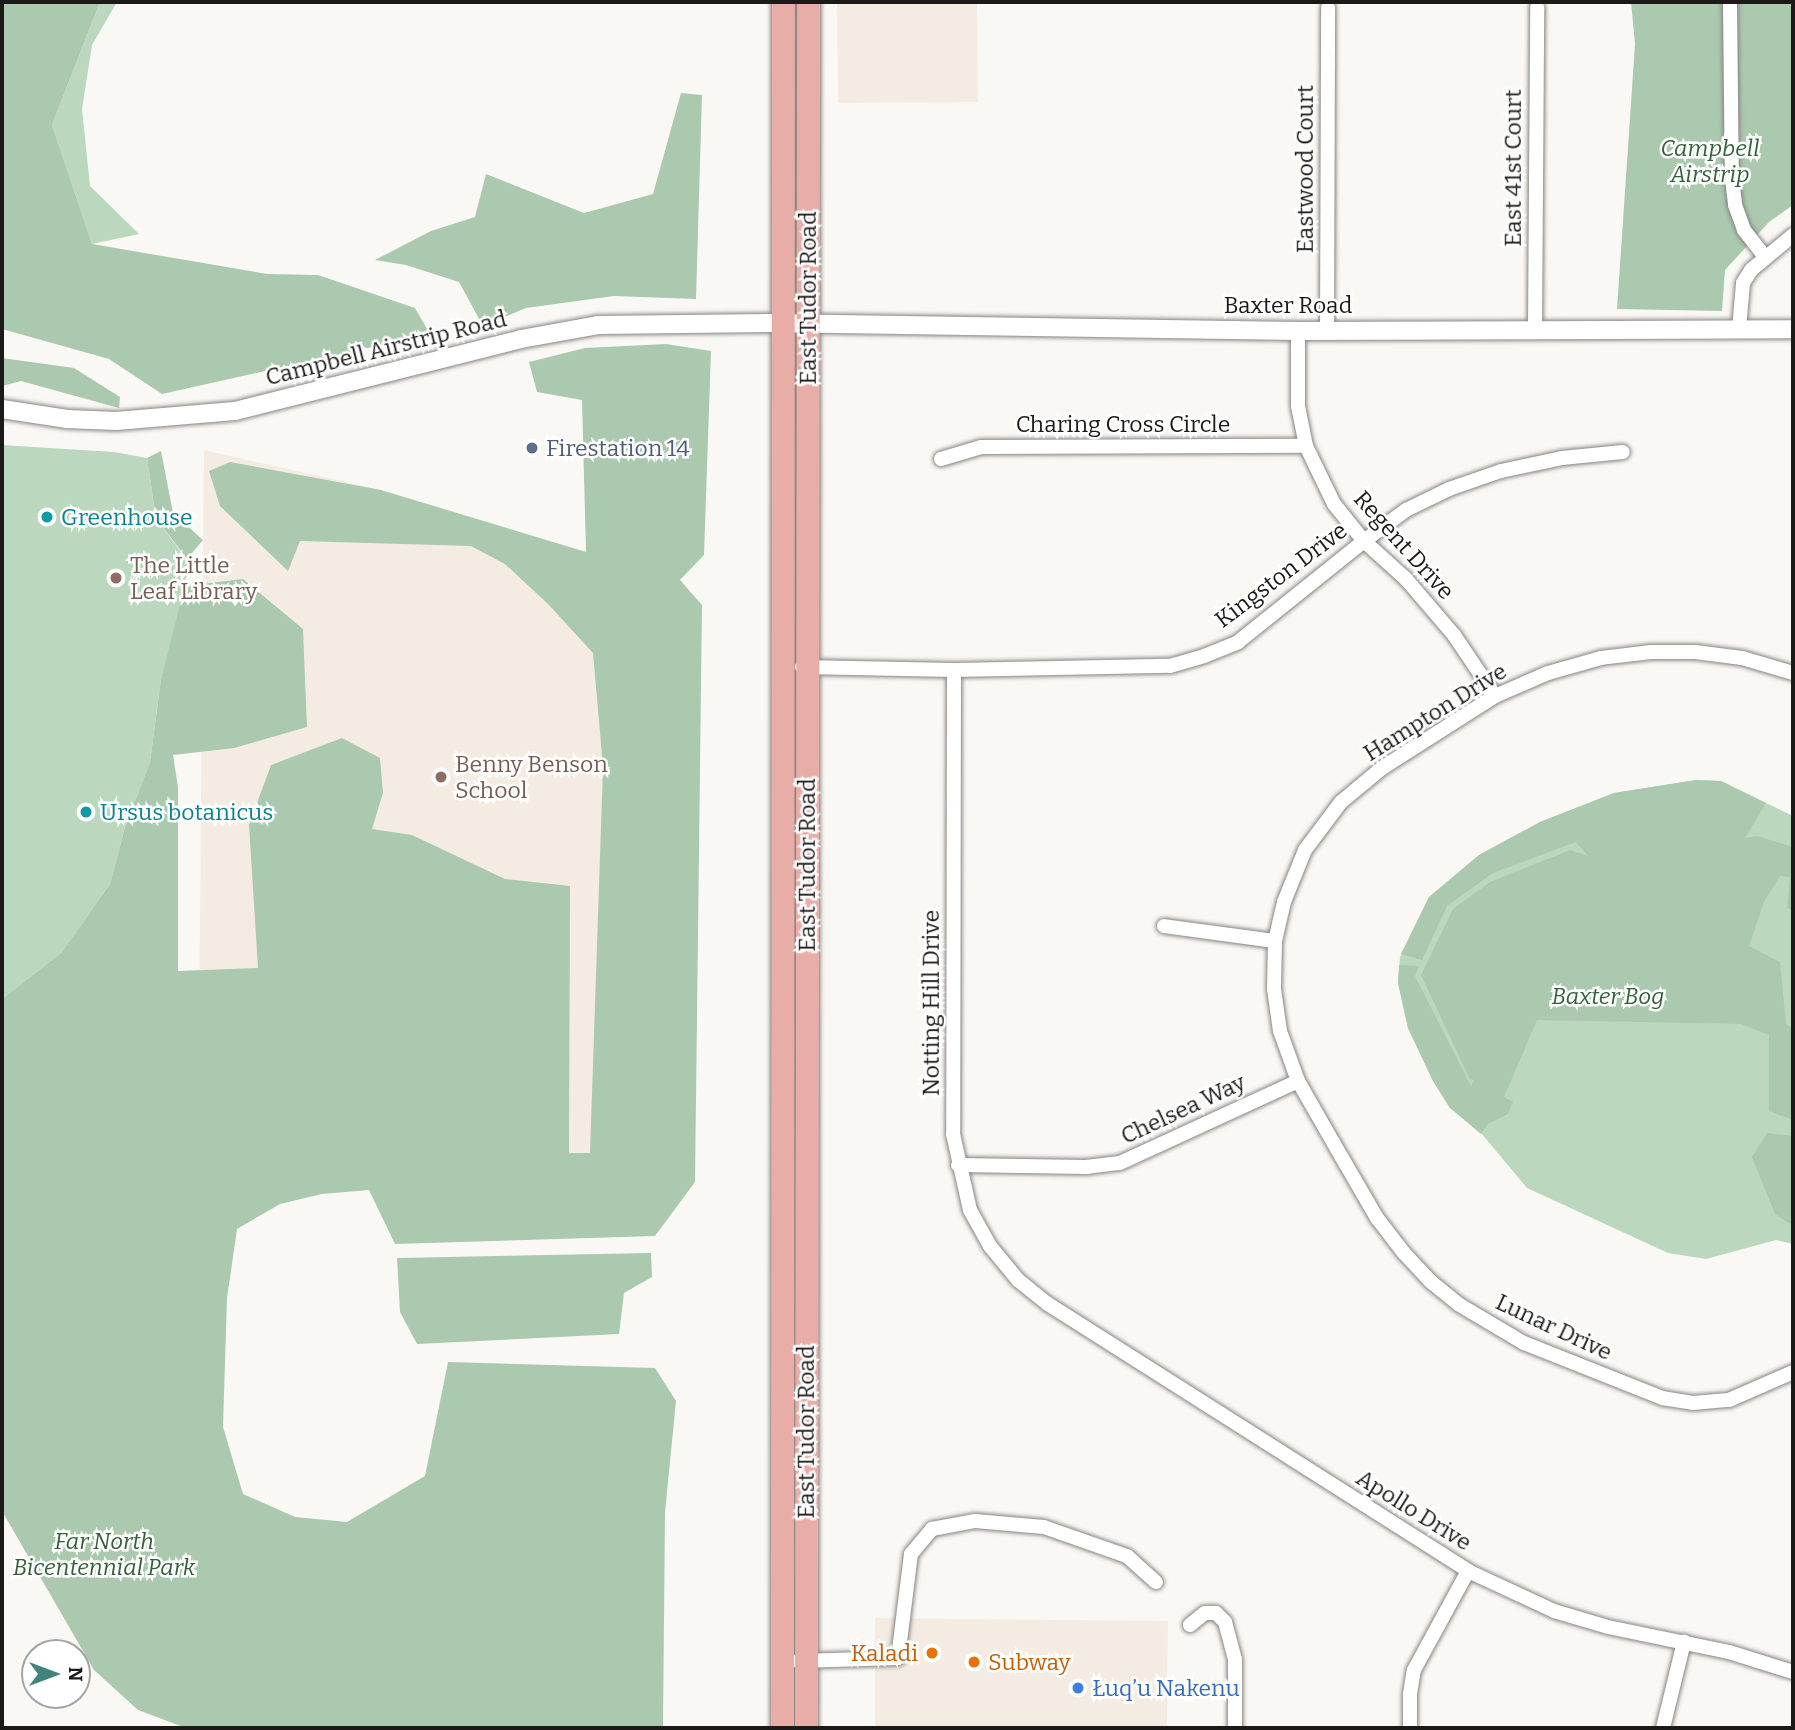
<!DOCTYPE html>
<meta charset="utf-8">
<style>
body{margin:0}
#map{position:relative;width:1795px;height:1730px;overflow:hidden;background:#faf8f5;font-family:Bitter,serif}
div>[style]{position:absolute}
.built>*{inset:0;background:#f4ece3}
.green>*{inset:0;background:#bbd8be}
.forest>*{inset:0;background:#abc9ae}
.roads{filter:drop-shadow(0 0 2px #878482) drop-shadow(0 0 2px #878482)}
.minor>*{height:14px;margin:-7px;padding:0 7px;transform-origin:7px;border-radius:7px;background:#fff}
.tertiary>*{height:18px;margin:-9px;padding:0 9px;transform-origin:9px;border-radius:9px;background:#fff}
.primary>*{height:23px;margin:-11.5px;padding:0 11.5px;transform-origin:11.5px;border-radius:11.5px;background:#e8ada7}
.dots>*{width:19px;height:19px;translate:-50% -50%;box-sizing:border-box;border:4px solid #fff;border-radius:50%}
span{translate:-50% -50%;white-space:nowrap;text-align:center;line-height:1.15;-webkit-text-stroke:5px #fff;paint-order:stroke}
.park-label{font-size:23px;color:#34603b;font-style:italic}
.street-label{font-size:23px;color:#1b1a19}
.service-label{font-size:23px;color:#4e5e75}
.left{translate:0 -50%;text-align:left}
.culture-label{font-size:23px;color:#0d838f}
.education-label{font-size:23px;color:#785e54}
.food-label{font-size:23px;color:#c56008}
.right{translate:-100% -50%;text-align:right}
.shop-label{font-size:23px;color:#366cbe}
.frame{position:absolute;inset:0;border:4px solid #1b1a19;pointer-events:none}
.north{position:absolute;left:21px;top:1639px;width:70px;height:70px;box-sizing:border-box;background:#fff;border:2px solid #a4a3a3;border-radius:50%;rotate:90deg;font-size:19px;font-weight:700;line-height:28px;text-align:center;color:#1b1a19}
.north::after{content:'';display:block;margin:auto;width:24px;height:32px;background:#3f8379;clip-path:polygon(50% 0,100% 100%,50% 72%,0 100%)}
</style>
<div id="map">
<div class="built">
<i style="clip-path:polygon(837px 2px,977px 2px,978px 102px,838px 103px)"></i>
<i style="clip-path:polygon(204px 450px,381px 490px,683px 581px,681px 1152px,198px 1157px)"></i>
<i style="clip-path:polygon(875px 1618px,1168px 1621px,1167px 1728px,875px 1728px)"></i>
</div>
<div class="green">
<i style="clip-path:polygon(100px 2px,117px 2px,92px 45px,82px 109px,90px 186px,139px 234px,92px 244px,52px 125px)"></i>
<i style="clip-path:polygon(2px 445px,114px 452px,147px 458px,156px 518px,189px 563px,181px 608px,161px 679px,150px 762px,125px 827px,110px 884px,61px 953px,2px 999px)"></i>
<i style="clip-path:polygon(1696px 780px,1721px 781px,1793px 816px,1793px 1244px,1776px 1240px,1706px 1259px,1668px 1253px,1527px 1188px,1475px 1126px,1450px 1108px,1433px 1081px,1408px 1028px,1398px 983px,1400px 957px,1429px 897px,1479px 855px,1540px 822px,1614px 793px)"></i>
</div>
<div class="forest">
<i style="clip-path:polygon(2px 2px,100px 2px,52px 125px,92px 244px,267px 274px,318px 275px,415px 308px,430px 334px,162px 394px,109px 359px,2px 329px)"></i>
<i style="clip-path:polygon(1631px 2px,1793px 2px,1793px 205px,1769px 222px,1725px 270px,1722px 311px,1617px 309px,1635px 44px)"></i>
<i style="clip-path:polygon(681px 93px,702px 95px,696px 299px,614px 296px,526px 308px,483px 326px,459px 282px,406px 265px,375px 260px,431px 231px,475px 217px,486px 174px,584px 213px,653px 194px)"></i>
<i style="clip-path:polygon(666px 344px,711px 351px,704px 555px,680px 580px,702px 605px,695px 1182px,655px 1236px,395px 1244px,369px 1190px,322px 1194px,280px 1204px,237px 1229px,227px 1298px,223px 1427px,243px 1494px,295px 1517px,347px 1522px,425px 1476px,448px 1362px,655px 1368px,676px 1401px,665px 1512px,663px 1728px,186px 1728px,138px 1710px,94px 1670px,2px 1511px,2px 999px,61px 953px,110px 884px,125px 827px,150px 762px,161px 679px,185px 586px,243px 579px,303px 629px,307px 727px,234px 748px,173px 755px,178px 787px,178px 971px,258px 968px,249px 825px,271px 765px,342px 738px,380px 758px,383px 793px,372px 829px,412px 835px,505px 879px,570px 886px,569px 1153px,590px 1153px,603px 767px,593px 653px,548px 604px,505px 564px,471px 546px,300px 541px,288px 571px,220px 506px,209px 471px,230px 462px,381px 490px,586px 552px,582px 400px,537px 392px,529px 362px,585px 348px)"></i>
<i style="clip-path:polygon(2px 358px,74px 368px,120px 397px,119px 408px,21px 381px,2px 386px)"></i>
<i style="clip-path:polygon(161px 451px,173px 513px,203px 540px,187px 559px,156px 518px,147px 458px)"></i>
<i style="clip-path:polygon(1696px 780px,1721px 781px,1766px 803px,1745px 838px,1757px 836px,1793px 847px,1793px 910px,1787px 908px,1790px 877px,1780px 876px,1764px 902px,1749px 946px,1780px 962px,1786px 1024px,1793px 1029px,1793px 1120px,1769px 1111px,1769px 1035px,1741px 1024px,1537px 1020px,1504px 1097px,1513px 1102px,1508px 1114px,1488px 1124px,1481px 1134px,1450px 1108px,1433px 1081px,1408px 1028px,1398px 983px,1399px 965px,1419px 966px,1415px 976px,1471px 1086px,1474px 1080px,1470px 1079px,1421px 975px,1453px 909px,1490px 882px,1570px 850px,1588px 856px,1576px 842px,1493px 873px,1447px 906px,1422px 960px,1401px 954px,1429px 897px,1479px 855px,1540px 822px,1614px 793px)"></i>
<i style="clip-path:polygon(1767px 1133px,1793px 1136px,1793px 1226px,1775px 1214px,1752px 1157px)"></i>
<i style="clip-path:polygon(651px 1253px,652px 1277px,624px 1293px,619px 1334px,417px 1344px,400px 1312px,397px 1258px)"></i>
</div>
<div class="roads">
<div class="minor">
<i style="left:1730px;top:2px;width:177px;rotate:89.4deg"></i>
<i style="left:1732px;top:179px;width:26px;rotate:83deg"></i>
<i style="left:1735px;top:205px;width:27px;rotate:70deg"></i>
<i style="left:1744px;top:230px;width:34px;rotate:52deg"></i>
<i style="left:1535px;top:329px;width:322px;rotate:-89.6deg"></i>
<i style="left:1739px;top:329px;width:46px;rotate:-85deg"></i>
<i style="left:1743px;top:283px;width:15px;rotate:-58deg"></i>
<i style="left:1751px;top:270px;width:55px;rotate:-39.8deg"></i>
<i style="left:1327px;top:330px;width:322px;rotate:-89.8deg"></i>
<i style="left:1298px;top:331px;width:75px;rotate:90deg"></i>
<i style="left:1298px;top:406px;width:41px;rotate:78.7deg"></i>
<i style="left:1306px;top:446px;width:64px;rotate:64.2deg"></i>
<i style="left:1334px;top:504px;width:48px;rotate:51deg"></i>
<i style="left:1364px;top:541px;width:57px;rotate:42.1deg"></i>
<i style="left:1406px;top:579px;width:74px;rotate:49.4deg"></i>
<i style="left:1454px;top:635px;width:73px;rotate:56.1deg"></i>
<i style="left:941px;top:459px;width:42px;rotate:-16.7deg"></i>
<i style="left:981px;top:447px;width:325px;rotate:-0.2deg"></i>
<i style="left:802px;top:667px;width:152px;rotate:1.1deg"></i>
<i style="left:954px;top:670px;width:216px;rotate:-1.1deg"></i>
<i style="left:1170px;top:666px;width:35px;rotate:-16deg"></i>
<i style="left:1204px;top:656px;width:37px;rotate:-22deg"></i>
<i style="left:1238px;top:642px;width:161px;rotate:-38.7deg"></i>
<i style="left:1364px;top:541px;width:52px;rotate:-36.4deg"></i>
<i style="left:1406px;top:510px;width:48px;rotate:-26deg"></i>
<i style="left:1449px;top:489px;width:55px;rotate:-19.1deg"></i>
<i style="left:1501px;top:471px;width:62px;rotate:-12deg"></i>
<i style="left:1562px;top:458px;width:61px;rotate:-5.6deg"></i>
<i style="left:954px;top:670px;width:464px;rotate:90.1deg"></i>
<i style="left:953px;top:1134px;width:78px;rotate:77.4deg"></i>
<i style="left:970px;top:1210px;width:41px;rotate:60.9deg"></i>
<i style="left:990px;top:1246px;width:44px;rotate:50.5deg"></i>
<i style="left:1018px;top:1280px;width:38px;rotate:39deg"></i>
<i style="left:1048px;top:1304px;width:498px;rotate:32.4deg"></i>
<i style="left:1468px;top:1571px;width:95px;rotate:24.9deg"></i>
<i style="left:1554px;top:1611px;width:56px;rotate:16.5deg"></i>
<i style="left:1608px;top:1627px;width:124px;rotate:11.7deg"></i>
<i style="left:1729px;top:1652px;width:67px;rotate:17.4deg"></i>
<i style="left:1793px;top:673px;width:53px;rotate:-163.6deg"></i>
<i style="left:1742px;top:658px;width:47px;rotate:-172.7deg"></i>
<i style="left:1695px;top:652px;width:44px;rotate:180deg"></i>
<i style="left:1651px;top:652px;width:50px;rotate:173.2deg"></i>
<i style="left:1601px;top:658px;width:55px;rotate:164.2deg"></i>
<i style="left:1548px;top:673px;width:58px;rotate:156.5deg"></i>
<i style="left:1495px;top:696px;width:134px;rotate:147.5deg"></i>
<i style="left:1382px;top:768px;width:53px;rotate:140.3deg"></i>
<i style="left:1341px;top:802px;width:60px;rotate:126.9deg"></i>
<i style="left:1305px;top:850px;width:56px;rotate:112deg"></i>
<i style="left:1284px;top:902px;width:40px;rotate:103deg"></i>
<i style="left:1275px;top:941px;width:48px;rotate:91.2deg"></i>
<i style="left:1274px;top:989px;width:42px;rotate:81.9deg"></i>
<i style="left:1280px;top:1031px;width:53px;rotate:70.2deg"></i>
<i style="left:1298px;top:1081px;width:86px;rotate:60.2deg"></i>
<i style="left:1341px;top:1156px;width:72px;rotate:59.9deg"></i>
<i style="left:1377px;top:1218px;width:44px;rotate:52.4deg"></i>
<i style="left:1404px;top:1253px;width:38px;rotate:47deg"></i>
<i style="left:1430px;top:1281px;width:36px;rotate:39deg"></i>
<i style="left:1458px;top:1304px;width:77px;rotate:30.6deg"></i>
<i style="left:1524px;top:1343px;width:149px;rotate:21.7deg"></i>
<i style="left:1662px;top:1398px;width:31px;rotate:9deg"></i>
<i style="left:1693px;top:1403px;width:36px;rotate:-5deg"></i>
<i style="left:1729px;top:1400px;width:70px;rotate:-23.6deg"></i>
<i style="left:1164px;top:926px;width:112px;rotate:7.7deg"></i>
<i style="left:958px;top:1165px;width:128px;rotate:0.9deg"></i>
<i style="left:1086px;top:1167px;width:34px;rotate:-7deg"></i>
<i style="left:1120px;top:1163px;width:196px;rotate:-24.7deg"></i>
<i style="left:1190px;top:1625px;width:19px;rotate:-39deg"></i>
<i style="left:1205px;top:1613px;width:11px"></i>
<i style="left:1216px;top:1613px;width:13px;rotate:45deg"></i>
<i style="left:1225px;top:1622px;width:38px;rotate:75deg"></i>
<i style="left:1235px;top:1659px;width:69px;rotate:90deg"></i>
<i style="left:798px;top:1661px;width:100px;rotate:-1.7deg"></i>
<i style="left:898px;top:1658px;width:105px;rotate:-82.9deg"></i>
<i style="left:911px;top:1554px;width:33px;rotate:-50deg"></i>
<i style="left:932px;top:1529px;width:44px;rotate:-10.5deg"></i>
<i style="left:975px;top:1521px;width:69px;rotate:5deg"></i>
<i style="left:1044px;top:1527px;width:88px;rotate:19.3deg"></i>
<i style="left:1127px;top:1556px;width:39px;rotate:42deg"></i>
<i style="left:1410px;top:1728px;width:34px;rotate:-90deg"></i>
<i style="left:1410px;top:1694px;width:24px;rotate:-81deg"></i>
<i style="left:1414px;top:1670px;width:113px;rotate:-61.4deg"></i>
<i style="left:1663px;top:1728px;width:89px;rotate:-76.3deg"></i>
</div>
<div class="tertiary">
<i style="left:2px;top:409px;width:66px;rotate:8.7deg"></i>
<i style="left:67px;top:419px;width:49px;rotate:2.3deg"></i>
<i style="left:116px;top:421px;width:119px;rotate:-4.8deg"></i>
<i style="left:235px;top:411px;width:295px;rotate:-14.1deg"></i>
<i style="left:521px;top:339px;width:78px;rotate:-10.3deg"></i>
<i style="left:598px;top:325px;width:172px;rotate:-0.7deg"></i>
<i style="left:770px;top:323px;width:528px;rotate:0.87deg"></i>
<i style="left:1298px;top:331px;width:495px;rotate:-0.2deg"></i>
</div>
<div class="primary">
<i style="left:782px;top:1728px;width:1726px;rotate:-89.97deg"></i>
<i style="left:806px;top:1728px;width:1726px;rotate:-89.93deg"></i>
</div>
</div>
<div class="dots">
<i style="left:532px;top:448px;background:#5c6f8a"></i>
<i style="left:47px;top:517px;background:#0f9aa8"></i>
<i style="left:116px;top:578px;background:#8d6e63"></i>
<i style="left:441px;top:777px;background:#8d6e63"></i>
<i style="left:86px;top:812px;background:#0f9aa8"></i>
<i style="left:932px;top:1653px;background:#e8710a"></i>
<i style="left:974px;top:1662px;background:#e8710a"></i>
<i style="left:1078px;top:1688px;background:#3f7fe0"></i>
</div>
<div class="park-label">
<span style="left:1710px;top:161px">Campbell<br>Airstrip</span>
<span style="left:1608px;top:996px">Baxter Bog</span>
<span style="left:104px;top:1554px">Far North<br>Bicentennial Park</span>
</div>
<div class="street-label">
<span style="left:1513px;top:168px;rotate:-90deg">East 41st Court</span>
<span style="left:1305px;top:169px;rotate:-90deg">Eastwood Court</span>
<span style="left:808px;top:298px;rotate:-90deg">East Tudor Road</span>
<span style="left:1288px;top:305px">Baxter Road</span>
<span style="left:386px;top:348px;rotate:-14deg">Campbell Airstrip Road</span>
<span style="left:1123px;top:424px">Charing Cross Circle</span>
<span style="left:1404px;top:545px;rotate:48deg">Regent Drive</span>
<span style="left:1281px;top:575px;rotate:-37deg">Kingston Drive</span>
<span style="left:1435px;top:712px;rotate:-32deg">Hampton Drive</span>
<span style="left:807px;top:865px;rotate:-90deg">East Tudor Road</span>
<span style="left:931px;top:1003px;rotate:-90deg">Notting Hill Drive</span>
<span style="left:1183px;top:1109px;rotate:-25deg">Chelsea Way</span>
<span style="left:1554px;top:1327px;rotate:25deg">Lunar Drive</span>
<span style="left:806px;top:1432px;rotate:-90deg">East Tudor Road</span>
<span style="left:1414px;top:1510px;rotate:32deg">Apollo Drive</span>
</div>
<div class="service-label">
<span class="left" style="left:546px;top:448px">Firestation 14</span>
</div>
<div class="culture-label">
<span class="left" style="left:61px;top:517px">Greenhouse</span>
<span class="left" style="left:100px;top:812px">Ursus botanicus</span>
</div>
<div class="education-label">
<span class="left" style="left:130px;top:578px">The Little<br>Leaf Library</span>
<span class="left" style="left:455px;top:777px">Benny Benson<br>School</span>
</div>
<div class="food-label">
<span class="right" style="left:918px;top:1653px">Kaladi</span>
<span class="left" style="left:988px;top:1662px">Subway</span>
</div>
<div class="shop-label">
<span class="left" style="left:1092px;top:1688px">Łuq’u Nakenu</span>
</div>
<div class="frame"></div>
<div class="north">N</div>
</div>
